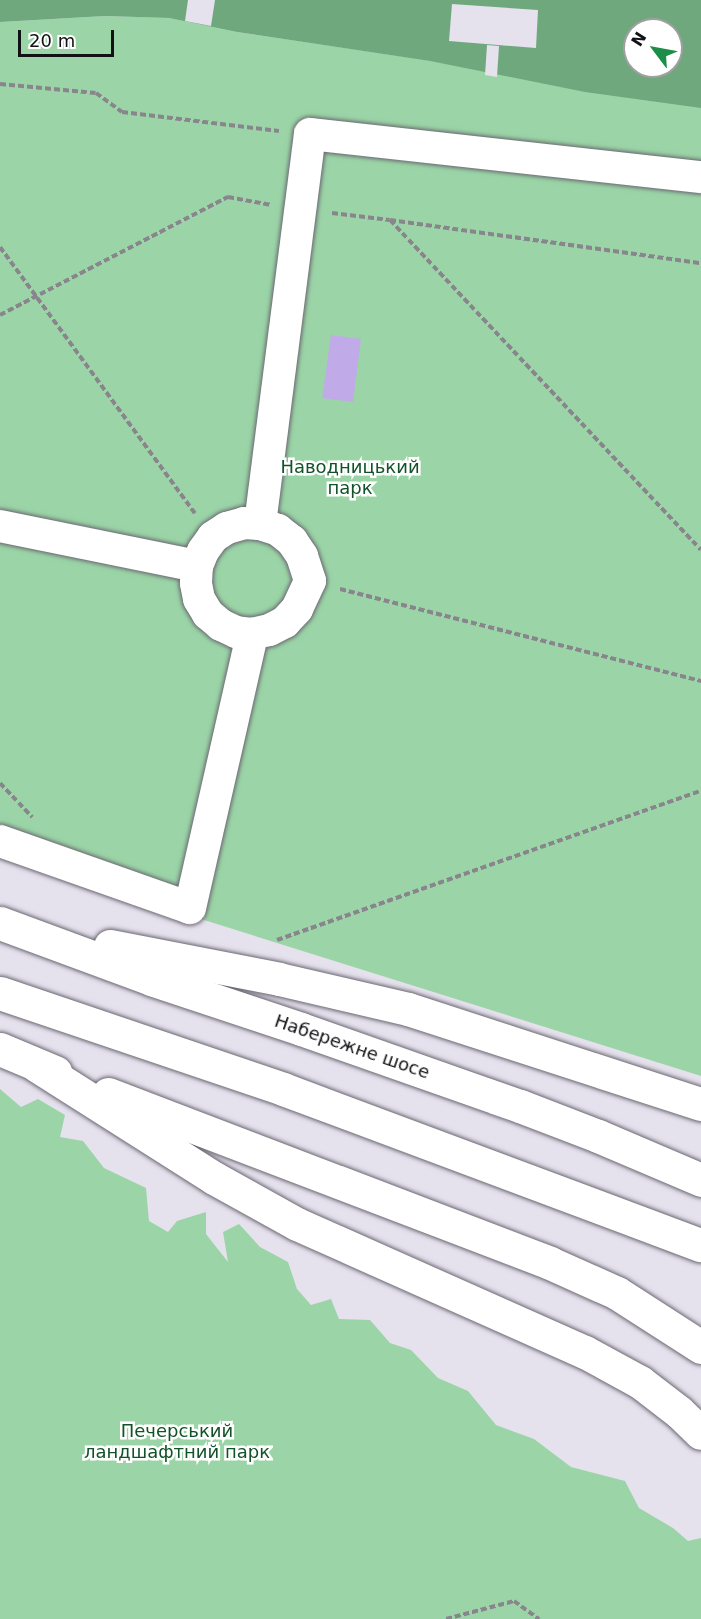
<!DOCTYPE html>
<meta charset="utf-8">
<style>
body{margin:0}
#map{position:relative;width:701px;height:1619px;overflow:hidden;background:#e5e1ed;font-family:"DejaVu Sans",sans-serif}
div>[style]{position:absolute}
.green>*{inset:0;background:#9bd5a7}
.water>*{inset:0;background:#6fa87c}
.pier>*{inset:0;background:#e5e1ed}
.building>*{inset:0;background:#c0abe8}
.path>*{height:4px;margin-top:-2px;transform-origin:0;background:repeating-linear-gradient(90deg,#88858d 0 6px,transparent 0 9px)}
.roads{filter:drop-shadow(0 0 2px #6b6872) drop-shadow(0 0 2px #6b6872)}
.minor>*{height:32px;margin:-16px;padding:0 16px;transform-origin:16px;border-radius:16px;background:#fff}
.major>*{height:33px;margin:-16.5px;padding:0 16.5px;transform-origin:16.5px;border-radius:16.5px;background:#fff}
span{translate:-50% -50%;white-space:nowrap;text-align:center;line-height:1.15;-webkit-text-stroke:5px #fff;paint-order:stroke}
.park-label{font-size:18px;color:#115228}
.street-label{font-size:18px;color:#121115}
.north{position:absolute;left:623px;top:18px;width:60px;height:60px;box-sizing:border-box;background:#fff;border:2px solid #a0a0a1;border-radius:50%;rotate:302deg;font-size:16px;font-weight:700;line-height:24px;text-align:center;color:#121115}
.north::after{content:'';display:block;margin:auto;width:21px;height:27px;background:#1c8e48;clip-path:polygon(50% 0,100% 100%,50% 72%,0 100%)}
.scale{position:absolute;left:18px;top:30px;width:96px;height:27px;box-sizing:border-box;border:3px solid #121115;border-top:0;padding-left:8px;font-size:18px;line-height:21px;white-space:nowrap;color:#121115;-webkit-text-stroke:4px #fff;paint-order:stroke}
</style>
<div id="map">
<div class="green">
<i style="clip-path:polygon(105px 16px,169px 18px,237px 32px,701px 101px,701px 1076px,0 856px,0 22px)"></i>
<i style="clip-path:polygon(0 1089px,21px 1107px,38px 1099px,65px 1115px,60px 1137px,83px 1141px,104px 1168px,146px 1188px,149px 1221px,168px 1232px,177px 1221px,206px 1212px,206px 1234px,228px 1262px,223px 1232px,239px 1224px,260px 1247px,288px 1262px,297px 1289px,311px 1305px,331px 1299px,339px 1319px,370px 1320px,390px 1343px,411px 1350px,438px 1378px,468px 1391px,496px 1425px,534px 1439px,571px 1467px,625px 1481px,639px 1508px,673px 1528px,688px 1541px,701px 1538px,701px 1619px,0 1619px)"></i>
</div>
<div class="water">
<i style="clip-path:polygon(evenodd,0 0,701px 0,701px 108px,585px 92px,430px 61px,237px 32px,169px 18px,105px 16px,0 22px,0 0,635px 30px,671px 30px,671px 66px,635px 66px,635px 30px)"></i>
</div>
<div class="pier">
<i style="clip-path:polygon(188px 0,215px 0,211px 26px,185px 21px)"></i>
<i style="clip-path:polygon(452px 4px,538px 10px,536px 48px,449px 41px)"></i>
<i style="clip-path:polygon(487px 45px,499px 46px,497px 77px,485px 75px)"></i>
</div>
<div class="building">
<i style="clip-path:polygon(331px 335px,361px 339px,353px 402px,322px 398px)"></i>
</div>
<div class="path">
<i style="left:0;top:84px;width:96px;rotate:5.4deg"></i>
<i style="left:96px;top:93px;width:32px;rotate:36deg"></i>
<i style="left:122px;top:112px;width:158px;rotate:6.9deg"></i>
<i style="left:332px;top:213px;width:58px;rotate:6.9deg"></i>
<i style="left:390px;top:220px;width:453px;rotate:46.7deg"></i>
<i style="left:390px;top:220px;width:314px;rotate:7.9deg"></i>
<i style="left:0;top:247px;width:330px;rotate:53.8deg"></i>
<i style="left:0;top:315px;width:257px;rotate:-27.4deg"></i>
<i style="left:228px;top:197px;width:44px;rotate:10.5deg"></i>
<i style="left:340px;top:589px;width:373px;rotate:14.3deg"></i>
<i style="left:0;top:783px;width:47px;rotate:46.7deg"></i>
<i style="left:277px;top:940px;width:449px;rotate:-19.4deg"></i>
<i style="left:446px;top:1619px;width:70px;rotate:-14.8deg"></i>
<i style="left:514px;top:1601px;width:31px;rotate:36deg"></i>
</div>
<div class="roads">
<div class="minor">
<i style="left:244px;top:523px;width:16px;rotate:4deg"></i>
<i style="left:260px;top:524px;width:19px;rotate:18deg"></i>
<i style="left:278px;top:530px;width:18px;rotate:38deg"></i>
<i style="left:292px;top:541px;width:18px;rotate:56deg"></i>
<i style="left:302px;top:556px;width:26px;rotate:72deg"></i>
<i style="left:310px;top:581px;width:31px;rotate:115deg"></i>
<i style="left:297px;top:609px;width:18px;rotate:133deg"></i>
<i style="left:285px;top:622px;width:18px;rotate:153deg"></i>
<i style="left:269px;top:630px;width:17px;rotate:167deg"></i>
<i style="left:252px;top:634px;width:16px;rotate:-173deg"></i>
<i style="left:236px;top:632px;width:17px;rotate:-155deg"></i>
<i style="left:221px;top:625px;width:17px;rotate:-140deg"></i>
<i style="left:208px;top:614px;width:17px;rotate:-121deg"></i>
<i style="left:199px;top:599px;width:16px;rotate:-101deg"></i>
<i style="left:196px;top:583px;width:17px;rotate:-87deg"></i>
<i style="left:197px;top:566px;width:16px;rotate:-68deg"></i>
<i style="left:203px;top:551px;width:17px;rotate:-54deg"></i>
<i style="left:213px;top:537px;width:17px;rotate:-33deg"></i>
<i style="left:227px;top:528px;width:18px;rotate:-16deg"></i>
<i style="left:260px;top:524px;width:393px;rotate:-82.7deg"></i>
<i style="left:310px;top:134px;width:393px;rotate:6.3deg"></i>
<i style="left:0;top:526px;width:201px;rotate:11.5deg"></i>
<i style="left:0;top:841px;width:201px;rotate:19.4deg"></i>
<i style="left:190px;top:908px;width:281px;rotate:-77.2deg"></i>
</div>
<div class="major">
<i style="left:0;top:923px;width:161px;rotate:20.3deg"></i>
<i style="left:151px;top:979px;width:158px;rotate:18.4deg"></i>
<i style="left:301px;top:1029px;width:232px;rotate:19.4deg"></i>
<i style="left:520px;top:1106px;width:84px;rotate:21deg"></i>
<i style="left:598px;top:1136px;width:112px;rotate:23.1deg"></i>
<i style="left:110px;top:946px;width:172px;rotate:11deg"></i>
<i style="left:279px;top:979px;width:132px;rotate:13.1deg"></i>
<i style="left:408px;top:1009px;width:308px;rotate:18deg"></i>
<i style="left:0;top:993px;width:299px;rotate:18.7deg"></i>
<i style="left:283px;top:1089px;width:446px;rotate:20.5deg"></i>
<i style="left:0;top:1049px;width:60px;rotate:22.7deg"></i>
<i style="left:36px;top:1065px;width:211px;rotate:32.4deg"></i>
<i style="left:214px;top:1178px;width:95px;rotate:29deg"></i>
<i style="left:297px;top:1224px;width:315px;rotate:24deg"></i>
<i style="left:585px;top:1352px;width:63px;rotate:28.6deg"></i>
<i style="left:640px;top:1382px;width:49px;rotate:37.6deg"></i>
<i style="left:679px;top:1412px;width:30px;rotate:44deg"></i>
<i style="left:108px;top:1094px;width:473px;rotate:20.9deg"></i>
<i style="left:550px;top:1263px;width:73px;rotate:24.1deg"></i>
<i style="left:617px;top:1293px;width:100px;rotate:32.7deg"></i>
</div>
</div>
<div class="park-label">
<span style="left:350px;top:478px">Наводницький<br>парк</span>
<span style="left:177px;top:1442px">Печерський<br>ландшафтний парк</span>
</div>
<div class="street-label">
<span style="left:352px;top:1047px;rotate:19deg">Набережне шосе</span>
</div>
<div class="north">N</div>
<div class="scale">20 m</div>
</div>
